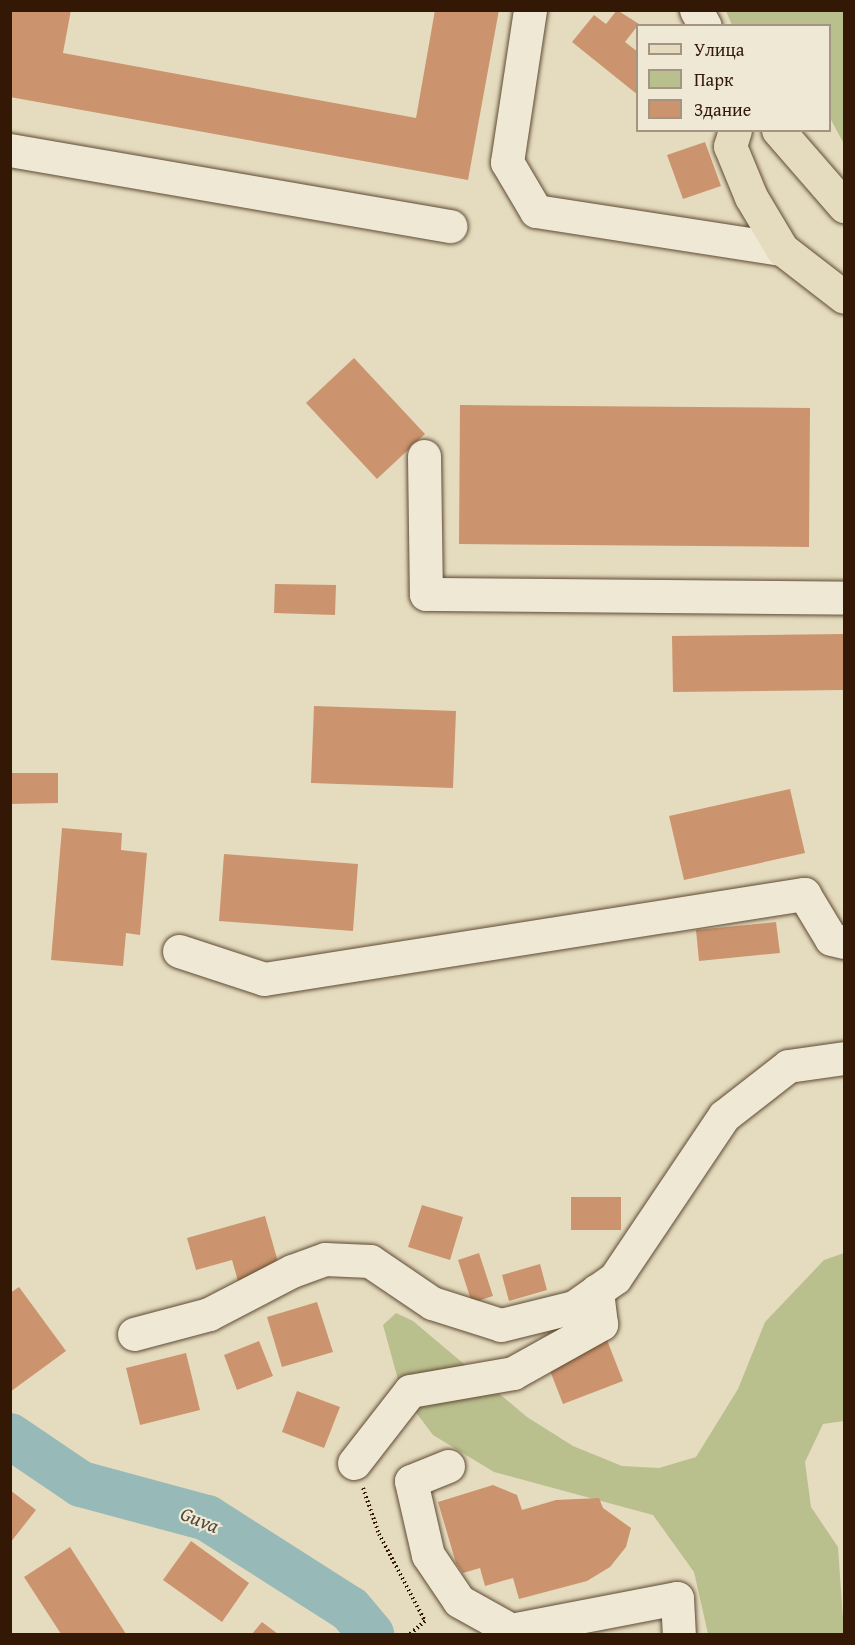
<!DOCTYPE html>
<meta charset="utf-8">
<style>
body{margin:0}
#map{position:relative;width:855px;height:1645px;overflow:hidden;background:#e5dcbf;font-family:"Gentium Book Plus",serif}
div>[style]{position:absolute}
.green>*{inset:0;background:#babf8e}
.river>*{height:46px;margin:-23px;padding:0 23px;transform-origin:23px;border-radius:23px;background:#97bab8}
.building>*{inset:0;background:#cc946e}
.path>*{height:4px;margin-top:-2px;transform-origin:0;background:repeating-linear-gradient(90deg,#331905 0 1.5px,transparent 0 4.5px)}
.roads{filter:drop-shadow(0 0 2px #604a34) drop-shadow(0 0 2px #604a34)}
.minor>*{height:33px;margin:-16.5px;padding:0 16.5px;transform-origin:16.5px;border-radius:16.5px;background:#eee8d5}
.major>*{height:33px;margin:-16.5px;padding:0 16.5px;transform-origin:16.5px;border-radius:16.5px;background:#e5dcbf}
span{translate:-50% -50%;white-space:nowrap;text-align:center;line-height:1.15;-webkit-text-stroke:4.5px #eee8d5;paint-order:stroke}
.water-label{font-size:20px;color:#51493b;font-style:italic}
.frame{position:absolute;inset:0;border:12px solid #331905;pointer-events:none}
.legend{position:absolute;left:636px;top:24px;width:195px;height:108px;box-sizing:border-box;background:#eee8d5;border:2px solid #a39582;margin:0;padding:8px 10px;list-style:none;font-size:18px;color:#331905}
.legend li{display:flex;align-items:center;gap:12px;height:30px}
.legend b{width:30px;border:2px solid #a39582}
</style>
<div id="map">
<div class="green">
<i style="clip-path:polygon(726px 11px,844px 11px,844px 144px,830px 118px,830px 26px,732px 25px)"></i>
<i style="clip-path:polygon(844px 1253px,844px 1421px,823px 1424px,805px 1462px,811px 1507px,838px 1547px,844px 1634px,708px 1634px,694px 1572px,653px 1515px,494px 1472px,433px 1435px,402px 1394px,383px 1325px,396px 1313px,413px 1321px,527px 1417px,573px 1446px,622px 1466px,659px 1468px,696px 1457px,738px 1389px,765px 1322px,824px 1260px)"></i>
</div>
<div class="river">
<i style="left:10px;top:1436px;width:86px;rotate:34.1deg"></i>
<i style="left:81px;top:1484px;width:131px;rotate:15.1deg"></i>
<i style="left:207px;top:1518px;width:169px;rotate:32.5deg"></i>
<i style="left:350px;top:1609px;width:33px;rotate:50deg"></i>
</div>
<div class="building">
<i style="clip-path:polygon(10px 10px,71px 10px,63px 53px,416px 118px,435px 10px,499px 10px,468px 180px,10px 97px)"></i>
<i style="clip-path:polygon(617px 10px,639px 24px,625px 42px,638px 52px,638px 95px,572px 42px,594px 15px,606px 24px)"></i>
<i style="clip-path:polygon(705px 142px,721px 186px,683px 199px,667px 155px)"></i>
<i style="clip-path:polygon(354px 358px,425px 434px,377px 479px,306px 403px)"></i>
<i style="clip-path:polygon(460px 405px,810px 408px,809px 547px,459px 544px)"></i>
<i style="clip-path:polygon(275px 584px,336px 585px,335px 615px,274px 613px)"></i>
<i style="clip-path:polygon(844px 634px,844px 690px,673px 692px,672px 636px)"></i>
<i style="clip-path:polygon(314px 706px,456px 711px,453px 788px,311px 783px)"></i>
<i style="clip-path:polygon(10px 773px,58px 773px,58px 803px,10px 804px)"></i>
<i style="clip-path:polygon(790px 789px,805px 853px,684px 880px,669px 816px)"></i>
<i style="clip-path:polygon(62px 828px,122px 833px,121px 850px,147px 853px,140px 935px,126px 933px,123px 966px,51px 960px)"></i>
<i style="clip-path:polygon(224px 854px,358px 864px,353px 931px,219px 921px)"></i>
<i style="clip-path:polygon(776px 922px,780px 953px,699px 961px,696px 930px)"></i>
<i style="clip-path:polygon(571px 1197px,621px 1197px,621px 1230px,571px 1230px)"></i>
<i style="clip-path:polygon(422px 1205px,463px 1217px,450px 1260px,408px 1247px)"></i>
<i style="clip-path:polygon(265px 1216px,280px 1269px,238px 1281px,232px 1260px,196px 1270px,187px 1238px)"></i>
<i style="clip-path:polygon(479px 1253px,493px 1296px,472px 1303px,458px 1260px)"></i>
<i style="clip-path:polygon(540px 1264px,547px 1290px,509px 1301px,502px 1275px)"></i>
<i style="clip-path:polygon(19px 1287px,66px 1351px,10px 1392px,10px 1293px)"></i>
<i style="clip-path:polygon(317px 1302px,333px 1352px,282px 1367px,267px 1317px)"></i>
<i style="clip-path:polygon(607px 1340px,623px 1381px,563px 1404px,547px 1363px)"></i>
<i style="clip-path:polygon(259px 1341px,273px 1376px,237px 1390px,224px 1355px)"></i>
<i style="clip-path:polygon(186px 1353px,200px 1410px,140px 1425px,126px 1368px)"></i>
<i style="clip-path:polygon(297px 1391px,340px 1407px,324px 1448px,282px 1432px)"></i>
<i style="clip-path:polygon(493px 1485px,517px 1495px,522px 1510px,556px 1500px,599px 1498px,603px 1508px,631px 1528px,626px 1547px,610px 1567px,587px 1581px,519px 1599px,513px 1578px,485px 1586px,480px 1568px,463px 1573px,456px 1563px,438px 1502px)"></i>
<i style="clip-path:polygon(10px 1490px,36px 1510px,10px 1543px)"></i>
<i style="clip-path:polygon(191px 1541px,249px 1583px,222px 1622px,163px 1580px)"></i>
<i style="clip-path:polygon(70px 1547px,126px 1634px,61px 1634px,24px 1577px)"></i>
<i style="clip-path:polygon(262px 1622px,278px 1634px,252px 1634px)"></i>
</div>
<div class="path">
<i style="left:363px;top:1488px;width:49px;rotate:70.8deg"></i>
<i style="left:379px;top:1534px;width:98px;rotate:62.1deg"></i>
<i style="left:425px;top:1621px;width:20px;rotate:139deg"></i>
</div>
<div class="roads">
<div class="minor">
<i style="left:530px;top:10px;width:154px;rotate:98.6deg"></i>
<i style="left:507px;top:162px;width:57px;rotate:59.4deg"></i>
<i style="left:536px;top:211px;width:249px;rotate:8.8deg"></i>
<i style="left:696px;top:10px;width:18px;rotate:61deg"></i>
<i style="left:10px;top:150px;width:447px;rotate:9.8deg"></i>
<i style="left:424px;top:456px;width:138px;rotate:89.2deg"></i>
<i style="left:426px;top:594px;width:418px;rotate:0.5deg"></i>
<i style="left:179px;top:951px;width:89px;rotate:18.2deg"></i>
<i style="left:264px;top:979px;width:547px;rotate:-8.95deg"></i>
<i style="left:804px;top:894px;width:52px;rotate:59deg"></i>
<i style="left:831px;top:939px;width:13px;rotate:13deg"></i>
<i style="left:134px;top:1334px;width:78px;rotate:-14.9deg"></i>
<i style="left:209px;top:1314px;width:93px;rotate:-27.4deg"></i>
<i style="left:292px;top:1271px;width:35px;rotate:-20deg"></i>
<i style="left:325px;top:1259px;width:45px;rotate:2.5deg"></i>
<i style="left:370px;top:1261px;width:75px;rotate:34.1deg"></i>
<i style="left:432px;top:1303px;width:72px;rotate:17.7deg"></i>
<i style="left:501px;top:1325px;width:75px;rotate:-13.9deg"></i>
<i style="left:574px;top:1307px;width:50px;rotate:-35.3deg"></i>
<i style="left:615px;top:1278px;width:195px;rotate:-56.1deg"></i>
<i style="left:724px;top:1116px;width:81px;rotate:-38deg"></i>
<i style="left:788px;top:1066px;width:57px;rotate:-8.1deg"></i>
<i style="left:354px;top:1463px;width:91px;rotate:-52.1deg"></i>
<i style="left:410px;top:1391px;width:105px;rotate:-9.9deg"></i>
<i style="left:513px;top:1373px;width:101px;rotate:-29.1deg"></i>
<i style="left:601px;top:1324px;width:34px;rotate:-97deg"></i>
<i style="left:448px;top:1466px;width:40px;rotate:158deg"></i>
<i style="left:411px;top:1481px;width:76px;rotate:77.1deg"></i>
<i style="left:428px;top:1555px;width:55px;rotate:56deg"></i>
<i style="left:459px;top:1601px;width:60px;rotate:29.1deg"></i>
<i style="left:511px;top:1630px;width:169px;rotate:-10.9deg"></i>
<i style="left:677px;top:1598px;width:36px;rotate:87deg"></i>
</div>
<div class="major">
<i style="left:735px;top:130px;width:17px;rotate:107deg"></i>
<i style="left:730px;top:146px;width:55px;rotate:67.6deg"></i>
<i style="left:751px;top:197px;width:61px;rotate:59.2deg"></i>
<i style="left:782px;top:249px;width:78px;rotate:37.7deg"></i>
<i style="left:778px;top:130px;width:101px;rotate:49deg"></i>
</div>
</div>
<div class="water-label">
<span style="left:200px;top:1519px;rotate:22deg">Guva</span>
</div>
<div class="frame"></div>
<ul class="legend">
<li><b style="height:8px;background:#e5dcbf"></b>Улица</li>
<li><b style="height:16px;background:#babf8e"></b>Парк</li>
<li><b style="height:16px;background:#cc946e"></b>Здание</li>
</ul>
</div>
